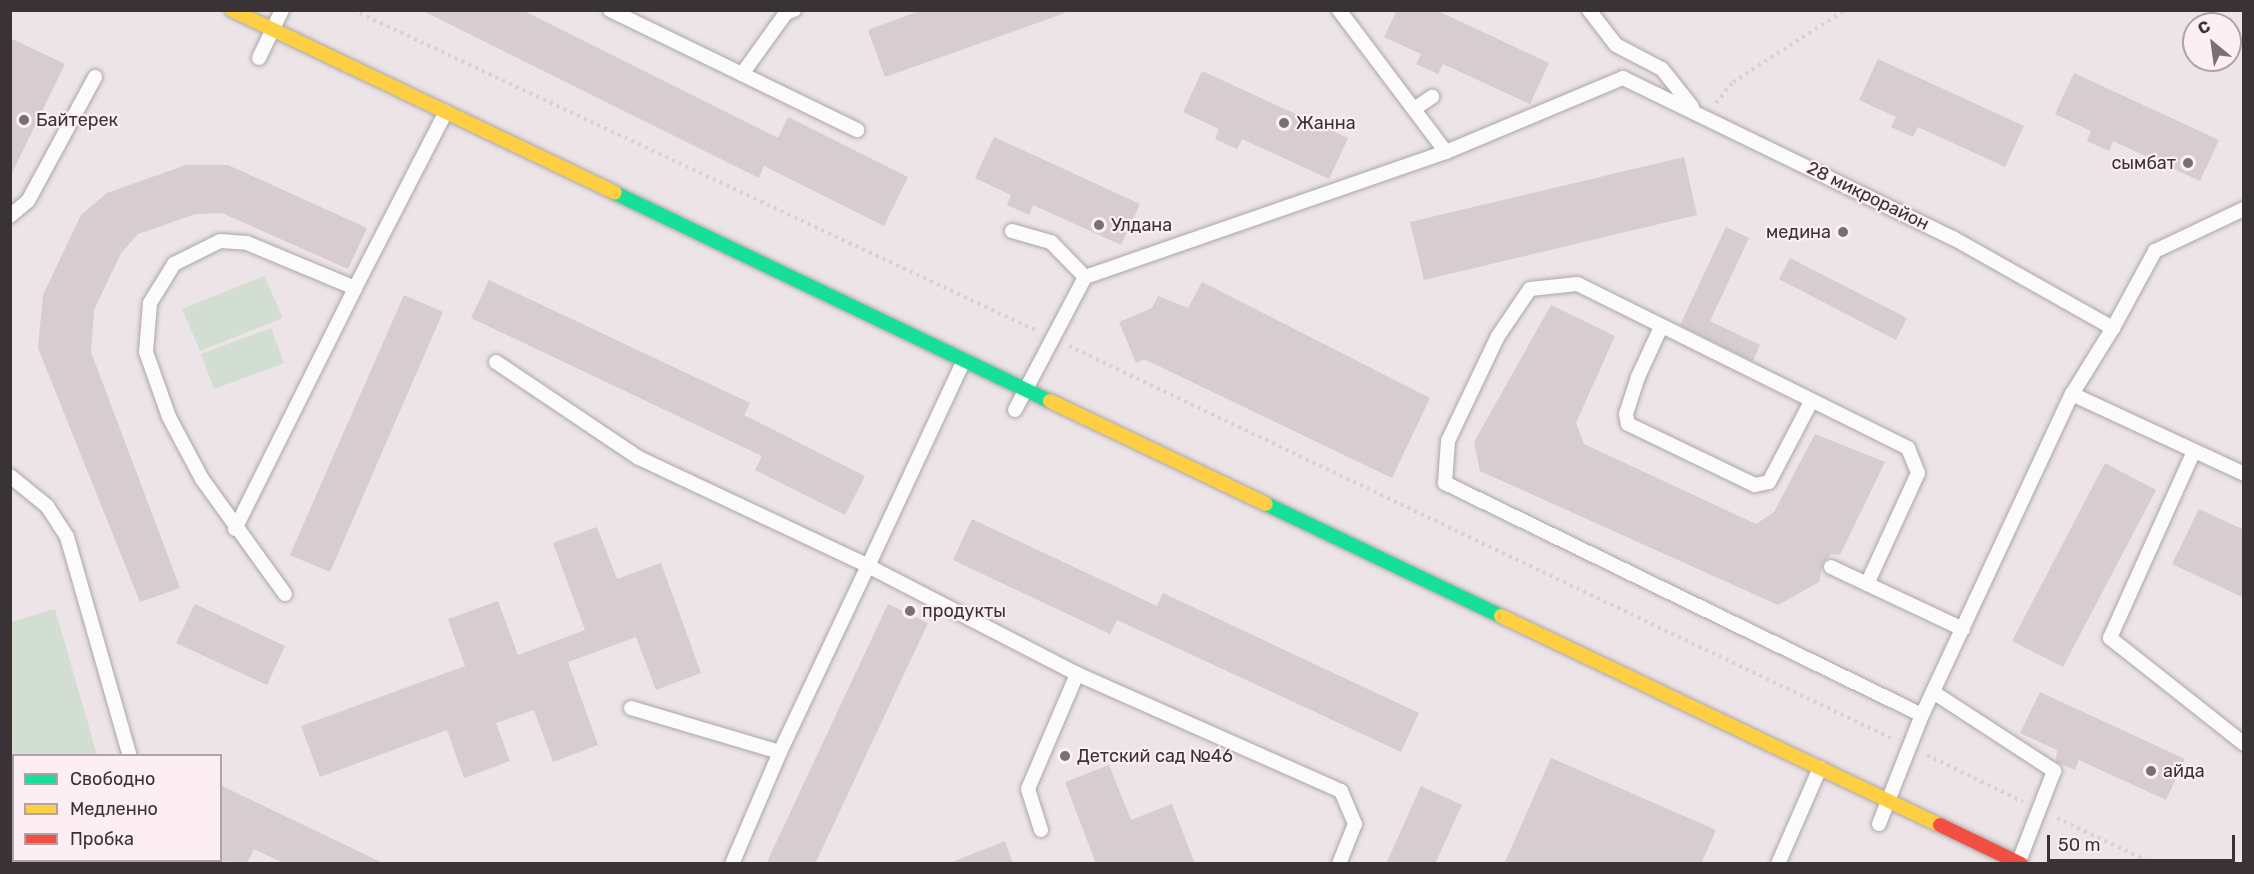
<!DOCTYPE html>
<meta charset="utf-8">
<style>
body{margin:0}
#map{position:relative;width:2254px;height:874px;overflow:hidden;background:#ece4e7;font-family:Rubik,sans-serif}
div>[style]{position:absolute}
.green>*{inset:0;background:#d1ded1}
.building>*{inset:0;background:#d7ccd0}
.path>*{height:4px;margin-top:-2px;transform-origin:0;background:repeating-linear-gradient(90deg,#d5d2d3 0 3px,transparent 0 7.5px)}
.roads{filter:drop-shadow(0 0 2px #aca6a8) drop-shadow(0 0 2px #aca6a8)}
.lane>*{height:14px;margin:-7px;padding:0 7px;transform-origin:7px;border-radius:7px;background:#fcfbfb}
.fast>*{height:14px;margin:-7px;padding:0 7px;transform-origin:7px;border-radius:7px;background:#16e098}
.slow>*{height:14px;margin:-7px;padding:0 7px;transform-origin:7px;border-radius:7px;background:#ffcf43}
.jam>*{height:14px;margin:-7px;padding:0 7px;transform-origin:7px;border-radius:7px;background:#f24e42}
.dots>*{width:16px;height:16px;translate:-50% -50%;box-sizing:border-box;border:3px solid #fceef3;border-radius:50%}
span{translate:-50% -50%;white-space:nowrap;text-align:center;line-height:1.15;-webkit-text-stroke:4.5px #fceef3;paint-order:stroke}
.poi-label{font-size:18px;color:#393335}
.left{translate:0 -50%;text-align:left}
.right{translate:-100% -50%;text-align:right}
.street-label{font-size:18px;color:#393335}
.frame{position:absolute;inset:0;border:12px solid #393335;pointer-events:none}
.legend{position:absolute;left:12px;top:754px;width:210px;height:108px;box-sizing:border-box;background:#fceef3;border:2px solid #aea3a7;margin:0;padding:8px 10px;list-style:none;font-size:18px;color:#393335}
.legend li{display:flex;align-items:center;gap:12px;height:30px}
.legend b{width:30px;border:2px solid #aea3a7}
.north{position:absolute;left:2182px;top:12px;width:60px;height:60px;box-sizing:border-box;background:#fceef3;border:2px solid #aea3a7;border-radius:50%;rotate:331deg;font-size:16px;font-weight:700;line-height:24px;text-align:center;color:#393335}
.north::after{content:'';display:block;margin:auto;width:21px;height:27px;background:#787173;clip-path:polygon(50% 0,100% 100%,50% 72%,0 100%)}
.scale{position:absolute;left:2047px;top:835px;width:188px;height:27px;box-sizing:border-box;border:3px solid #393335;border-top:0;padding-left:8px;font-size:18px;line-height:21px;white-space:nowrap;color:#393335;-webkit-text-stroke:4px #fceef3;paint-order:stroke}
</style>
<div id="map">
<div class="green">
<i style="clip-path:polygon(264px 276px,283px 318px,200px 351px,182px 309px)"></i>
<i style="clip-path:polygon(271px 328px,284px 363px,214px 389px,201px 354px)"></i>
<i style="clip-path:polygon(55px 609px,97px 755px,14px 756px,13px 831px,11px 622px)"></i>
<i style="clip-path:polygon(128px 861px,128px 863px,21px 861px,128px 860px)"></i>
</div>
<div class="building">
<i style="clip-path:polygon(421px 10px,522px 10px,778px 138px,788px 117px,908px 177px,884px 226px,764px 166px,759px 178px)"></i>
<i style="clip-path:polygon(922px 10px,1064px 10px,1065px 13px,885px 77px,868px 30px)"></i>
<i style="clip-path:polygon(1397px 10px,1436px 10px,1549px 63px,1530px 104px,1443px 64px,1438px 74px,1416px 64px,1421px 54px,1384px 37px)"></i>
<i style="clip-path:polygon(10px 38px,65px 64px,10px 177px)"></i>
<i style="clip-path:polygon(1878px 59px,2024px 126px,2005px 167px,1918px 127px,1913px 137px,1891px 127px,1896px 117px,1859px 100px)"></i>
<i style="clip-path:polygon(1202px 71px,1348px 138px,1329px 179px,1242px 139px,1237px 149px,1215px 139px,1219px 129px,1183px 112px)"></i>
<i style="clip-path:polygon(2074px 73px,2219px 140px,2200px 181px,2113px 141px,2109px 151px,2087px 141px,2091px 131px,2055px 114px)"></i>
<i style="clip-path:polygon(994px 137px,1140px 204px,1121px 245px,1033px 205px,1029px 215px,1007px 205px,1011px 195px,975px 178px)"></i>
<i style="clip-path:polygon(1684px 157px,1697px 215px,1424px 280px,1410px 222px)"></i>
<i style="clip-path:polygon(186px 165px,228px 165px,367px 228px,348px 269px,222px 213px,196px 214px,138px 234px,121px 253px,94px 310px,91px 352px,180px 588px,140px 602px,38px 348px,43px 295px,81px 215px,107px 193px)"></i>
<i style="clip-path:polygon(1726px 227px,1749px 238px,1710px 321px,1760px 345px,1753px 361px,1680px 325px)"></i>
<i style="clip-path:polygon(1790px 258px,1907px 318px,1896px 340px,1779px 279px)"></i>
<i style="clip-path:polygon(489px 280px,750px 403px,744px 415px,865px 476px,845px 515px,755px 470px,762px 456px,471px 318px)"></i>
<i style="clip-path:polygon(1202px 282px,1430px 398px,1392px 478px,1144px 359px,1136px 363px,1119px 322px,1152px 308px,1158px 296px,1188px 308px)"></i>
<i style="clip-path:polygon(404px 295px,443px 312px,330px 572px,290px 555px)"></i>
<i style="clip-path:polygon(1551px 305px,1615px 336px,1576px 423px,1584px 444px,1756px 524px,1774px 512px,1815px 434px,1885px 462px,1840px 555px,1831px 554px,1823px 563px,1819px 582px,1778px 605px,1480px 471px,1474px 442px)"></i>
<i style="clip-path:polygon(2105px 463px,2156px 490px,2063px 667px,2012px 641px)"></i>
<i style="clip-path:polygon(2199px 509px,2244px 530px,2244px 598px,2172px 564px)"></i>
<i style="clip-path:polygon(972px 519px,1157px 606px,1163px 593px,1419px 713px,1401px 752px,1117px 620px,1110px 634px,953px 560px)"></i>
<i style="clip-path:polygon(597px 527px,617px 579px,661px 563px,701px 673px,656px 690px,636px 637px,568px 662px,598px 745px,553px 762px,534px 710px,496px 723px,510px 761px,464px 778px,447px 730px,320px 777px,301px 726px,465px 666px,448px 619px,498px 601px,518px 655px,585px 630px,553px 543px)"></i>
<i style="clip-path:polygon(195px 604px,285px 646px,267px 685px,176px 643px)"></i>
<i style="clip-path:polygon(888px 604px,928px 623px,815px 864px,766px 864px)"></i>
<i style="clip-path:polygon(2040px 692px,2185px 759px,2166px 800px,2079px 760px,2075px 770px,2056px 762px,2057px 750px,2020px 733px)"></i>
<i style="clip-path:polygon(1551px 758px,1716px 830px,1701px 864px,1504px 864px)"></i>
<i style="clip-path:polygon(1109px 765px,1131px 820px,1172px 804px,1195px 864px,1096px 864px,1065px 782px)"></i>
<i style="clip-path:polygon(220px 785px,385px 864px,285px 864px,254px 849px,247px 863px,220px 861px)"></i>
<i style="clip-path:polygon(1421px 786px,1462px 805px,1435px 864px,1386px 864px)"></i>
<i style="clip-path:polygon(1005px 841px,1013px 864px,952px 864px,952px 862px)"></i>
</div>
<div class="path">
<i style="left:353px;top:10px;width:756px;rotate:25.14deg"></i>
<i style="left:1716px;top:103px;width:27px;rotate:-51deg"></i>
<i style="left:1733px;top:82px;width:133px;rotate:-32.7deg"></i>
<i style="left:1069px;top:346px;width:913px;rotate:25.5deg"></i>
<i style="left:1927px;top:755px;width:107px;rotate:26.1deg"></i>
<i style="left:2057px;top:818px;width:107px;rotate:25.4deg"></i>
</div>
<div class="roads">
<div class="lane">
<i style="left:610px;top:10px;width:275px;rotate:25.9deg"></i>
<i style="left:1589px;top:10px;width:44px;rotate:52.4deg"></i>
<i style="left:1616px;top:45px;width:52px;rotate:27.6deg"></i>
<i style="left:1662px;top:69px;width:48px;rotate:51.7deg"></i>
<i style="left:259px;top:58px;width:53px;rotate:-64.4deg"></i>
<i style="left:742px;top:74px;width:75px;rotate:-54.2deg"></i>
<i style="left:786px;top:13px;width:9px;rotate:-21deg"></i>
<i style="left:1414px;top:109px;width:22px;rotate:-34deg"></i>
<i style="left:1446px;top:152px;width:192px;rotate:-22.7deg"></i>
<i style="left:1623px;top:78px;width:367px;rotate:25.9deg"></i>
<i style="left:1953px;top:238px;width:184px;rotate:29.4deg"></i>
<i style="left:2113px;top:328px;width:88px;rotate:-61.4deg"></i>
<i style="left:2155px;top:251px;width:98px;rotate:-25.3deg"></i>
<i style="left:10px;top:216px;width:23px;rotate:-40deg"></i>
<i style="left:28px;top:201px;width:141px;rotate:-61.6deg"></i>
<i style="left:1012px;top:231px;width:41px;rotate:15.8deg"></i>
<i style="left:1051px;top:242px;width:49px;rotate:45.8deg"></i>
<i style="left:1661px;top:327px;width:55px;rotate:114.7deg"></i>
<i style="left:1638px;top:377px;width:39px;rotate:108deg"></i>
<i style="left:1626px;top:414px;width:10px;rotate:79deg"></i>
<i style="left:1628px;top:424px;width:141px;rotate:25.7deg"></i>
<i style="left:1755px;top:485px;width:14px;rotate:-12deg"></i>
<i style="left:1769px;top:482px;width:90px;rotate:-62.3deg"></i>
<i style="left:496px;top:362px;width:172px;rotate:33.9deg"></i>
<i style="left:639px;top:458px;width:253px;rotate:25.2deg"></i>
<i style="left:868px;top:566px;width:227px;rotate:-65deg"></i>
<i style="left:2072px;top:394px;width:190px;rotate:24.9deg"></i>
<i style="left:1015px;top:410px;width:150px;rotate:-62.2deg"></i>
<i style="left:1085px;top:277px;width:382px;rotate:-19.1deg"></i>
<i style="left:1446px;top:152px;width:178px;rotate:-127deg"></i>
<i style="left:2194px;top:451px;width:205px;rotate:114.2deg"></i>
<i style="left:2110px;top:638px;width:171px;rotate:38.3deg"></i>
<i style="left:10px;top:476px;width:48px;rotate:39deg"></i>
<i style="left:47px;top:506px;width:37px;rotate:57deg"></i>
<i style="left:67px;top:537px;width:228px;rotate:74deg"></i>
<i style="left:235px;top:529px;width:269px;rotate:-63.5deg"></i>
<i style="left:1831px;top:567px;width:146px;rotate:25.2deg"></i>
<i style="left:1867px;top:584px;width:122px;rotate:-65.3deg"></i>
<i style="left:1918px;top:473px;width:27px;rotate:-112deg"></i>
<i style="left:1908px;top:448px;width:369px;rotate:-153.6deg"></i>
<i style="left:1577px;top:284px;width:47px;rotate:173.9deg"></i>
<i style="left:1530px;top:289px;width:57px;rotate:124.2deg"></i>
<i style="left:1498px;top:336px;width:116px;rotate:115.5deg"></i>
<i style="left:1448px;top:441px;width:42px;rotate:94.1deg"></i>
<i style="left:1445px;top:483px;width:530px;rotate:25.94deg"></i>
<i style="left:285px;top:594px;width:142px;rotate:-125.8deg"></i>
<i style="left:202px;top:479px;width:70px;rotate:-118deg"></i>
<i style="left:169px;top:417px;width:69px;rotate:-109.5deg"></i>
<i style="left:146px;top:352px;width:49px;rotate:-85.3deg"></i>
<i style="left:150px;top:303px;width:46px;rotate:-58.4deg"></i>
<i style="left:174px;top:264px;width:51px;rotate:-26.6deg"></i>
<i style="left:220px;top:241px;width:27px;rotate:4deg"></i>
<i style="left:247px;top:243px;width:117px;rotate:22.6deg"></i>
<i style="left:355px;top:288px;width:198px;rotate:-62.7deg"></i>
<i style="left:1933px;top:692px;width:145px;rotate:33.1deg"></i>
<i style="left:2054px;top:771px;width:100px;rotate:111.2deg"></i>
<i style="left:631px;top:708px;width:155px;rotate:16.5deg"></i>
<i style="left:780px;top:752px;width:206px;rotate:-64.7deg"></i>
<i style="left:868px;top:566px;width:235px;rotate:27.3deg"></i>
<i style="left:1879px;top:824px;width:117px;rotate:-68.5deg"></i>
<i style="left:1922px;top:715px;width:354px;rotate:-65deg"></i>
<i style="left:2072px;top:394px;width:78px;rotate:-58.2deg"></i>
<i style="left:1041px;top:830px;width:43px;rotate:-107.6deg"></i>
<i style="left:1028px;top:789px;width:125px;rotate:-66.9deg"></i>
<i style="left:1077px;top:674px;width:289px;rotate:23.9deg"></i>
<i style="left:1341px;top:791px;width:36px;rotate:67deg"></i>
<i style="left:1355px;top:824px;width:43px;rotate:111.8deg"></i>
<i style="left:160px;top:860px;width:4px;rotate:76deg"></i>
<i style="left:196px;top:860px;width:4px;rotate:76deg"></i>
<i style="left:732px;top:864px;width:122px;rotate:-66.8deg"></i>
<i style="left:1778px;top:864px;width:105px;rotate:-66.4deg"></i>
</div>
<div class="fast">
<i style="left:615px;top:193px;width:482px;rotate:25.6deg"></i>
<i style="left:1266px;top:504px;width:260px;rotate:25.5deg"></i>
</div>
<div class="slow">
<i style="left:232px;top:10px;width:424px;rotate:25.5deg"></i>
<i style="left:1050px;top:401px;width:239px;rotate:25.5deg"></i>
<i style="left:1501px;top:616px;width:486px;rotate:25.5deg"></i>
</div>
<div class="jam">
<i style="left:1940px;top:825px;width:90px;rotate:25.7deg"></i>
</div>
</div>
<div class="dots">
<i style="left:24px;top:120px;background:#787173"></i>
<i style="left:1284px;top:123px;background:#787173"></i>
<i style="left:2188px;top:163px;background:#787173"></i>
<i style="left:1099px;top:225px;background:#787173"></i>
<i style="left:1843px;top:232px;background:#787173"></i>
<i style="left:910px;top:611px;background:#787173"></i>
<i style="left:1065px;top:756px;background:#787173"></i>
<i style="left:2151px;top:771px;background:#787173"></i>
</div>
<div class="poi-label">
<span class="left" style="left:36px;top:120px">Байтерек</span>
<span class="left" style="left:1296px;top:123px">Жанна</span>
<span class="right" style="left:2176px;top:163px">сымбат</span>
<span class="left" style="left:1111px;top:225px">Улдана</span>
<span class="right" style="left:1831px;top:232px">медина</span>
<span class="left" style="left:922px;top:611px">продукты</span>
<span class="left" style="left:1077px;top:756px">Детский сад №46</span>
<span class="left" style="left:2163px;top:771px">айда</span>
</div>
<div class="street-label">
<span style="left:1868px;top:196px;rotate:26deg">28 микрорайон</span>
</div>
<div class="frame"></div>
<ul class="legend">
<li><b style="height:8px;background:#16e098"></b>Свободно</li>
<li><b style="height:8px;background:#ffcf43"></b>Медленно</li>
<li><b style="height:8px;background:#f24e42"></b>Пробка</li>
</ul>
<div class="north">С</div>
<div class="scale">50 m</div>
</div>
